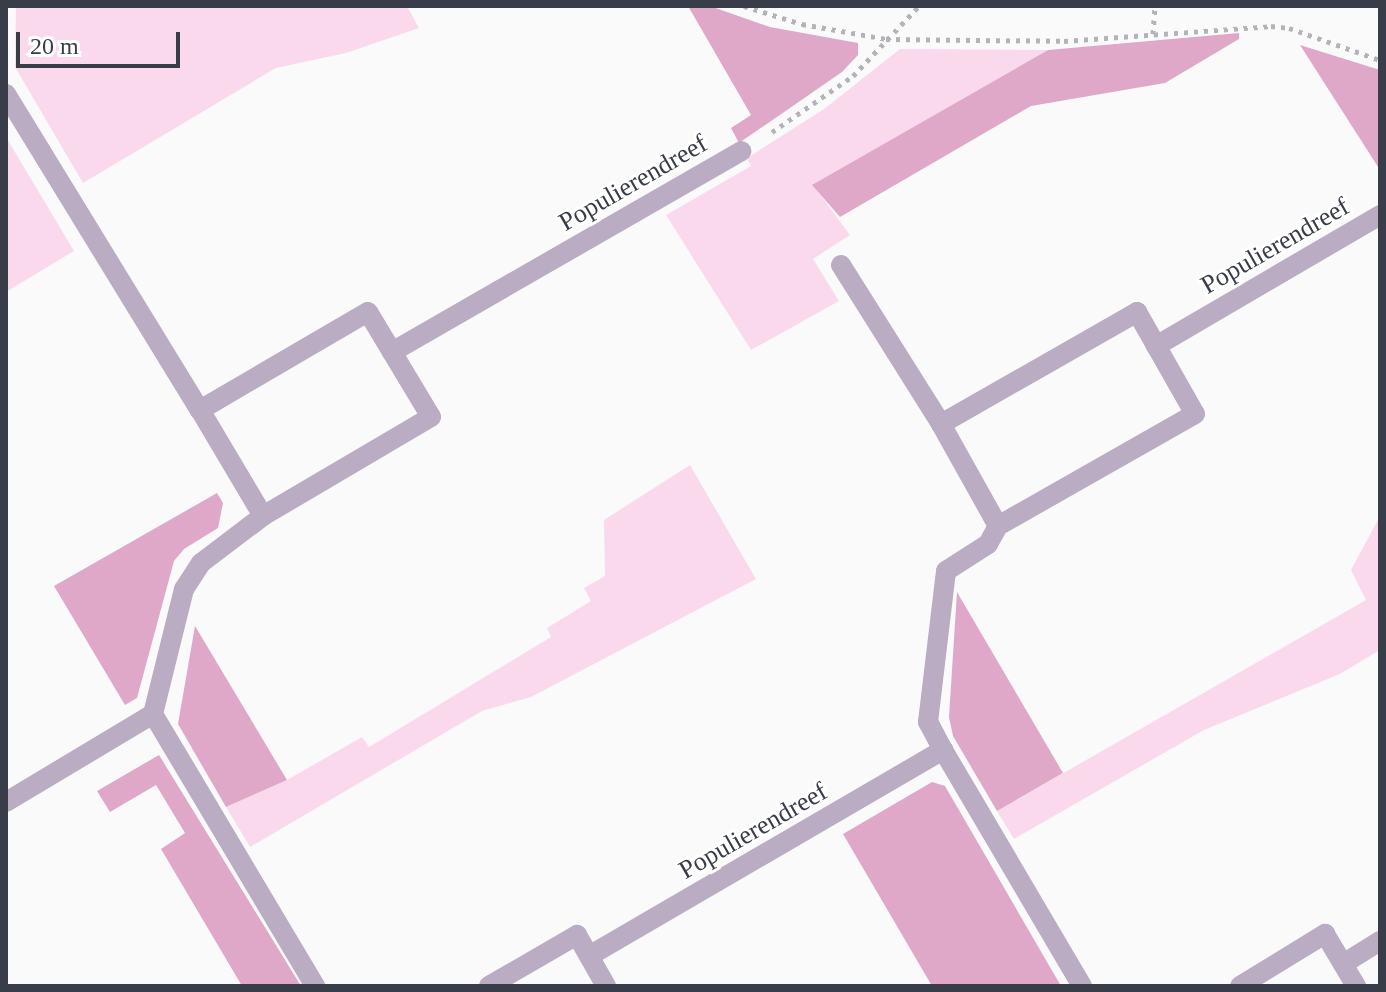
<!DOCTYPE html>
<style>
body{margin:0}
#map{position:relative;width:1386px;height:992px;overflow:hidden;background:#fafafa;font-family:"Times New Roman",serif}
div>[style]{position:absolute}
.green>*{inset:0;background:#fbd9ec}
.forest>*{inset:0;background:#dfa8c8}
.path>*{height:5px;margin-top:-2.5px;transform-origin:0;background:repeating-linear-gradient(90deg,#b3b4b9 0 4px,transparent 0 10px)}
.minor>*{height:20px;margin:-10px;padding:0 10px;transform-origin:10px;border-radius:10px;background:#b9acc3}
span{translate:-50% -50%;white-space:nowrap;text-align:center;line-height:1.15;-webkit-text-stroke:6px #fff;paint-order:stroke}
.street-label{font-size:26px;color:#393c49}
.frame{position:absolute;inset:0;border:8px solid #393c49;pointer-events:none}
.scale{position:absolute;left:16px;top:32px;width:164px;height:36px;box-sizing:border-box;border:4px solid #393c49;border-top:0;padding-left:10px;font-size:24px;line-height:28px;white-space:nowrap;color:#393c49;-webkit-text-stroke:6px #fff;paint-order:stroke}
</style>
<div id="map">
<div class="green">
<i style="clip-path:polygon(16px 6px,407px 6px,419px 28px,346px 53px,276px 68px,83px 183px,15px 67px)"></i>
<i style="clip-path:polygon(900px 49px,1048px 50px,813px 185px,850px 235px,813px 259px,839px 301px,751px 350px,666px 215px,751px 166px,747px 158px,824px 109px)"></i>
<i style="clip-path:polygon(6px 137px,74px 251px,6px 292px)"></i>
<i style="clip-path:polygon(690px 465px,756px 579px,531px 697px,482px 711px,250px 847px,226px 807px,287px 780px,362px 737px,369px 747px,551px 637px,547px 628px,591px 601px,584px 588px,605px 576px,604px 520px)"></i>
<i style="clip-path:polygon(1380px 516px,1380px 650px,1340px 674px,1204px 730px,1014px 839px,997px 811px,1366px 600px,1351px 570px)"></i>
</div>
<div class="forest">
<i style="clip-path:polygon(688px 6px,710px 6px,770px 27px,858px 43px,858px 55px,842px 72px,739px 143px,731px 128px,751px 115px)"></i>
<i style="clip-path:polygon(1239px 33px,1239px 39px,1165px 83px,1031px 106px,840px 217px,812px 185px,1048px 50px)"></i>
<i style="clip-path:polygon(1300px 45px,1380px 70px,1380px 170px)"></i>
<i style="clip-path:polygon(217px 493px,223px 503px,218px 528px,184px 549px,174px 561px,137px 698px,125px 705px,54px 586px)"></i>
<i style="clip-path:polygon(957px 592px,1063px 773px,997px 811px,953px 736px,949px 717px)"></i>
<i style="clip-path:polygon(195px 626px,287px 780px,226px 807px,178px 724px)"></i>
<i style="clip-path:polygon(159px 755px,301px 986px,242px 986px,161px 849px,185px 833px,156px 785px,110px 812px,97px 791px)"></i>
<i style="clip-path:polygon(932px 782px,945px 786px,1061px 986px,932px 986px,843px 834px)"></i>
</div>
<div class="path">
<i style="left:744px;top:6px;width:61px;rotate:17.2deg"></i>
<i style="left:802px;top:24px;width:85px;rotate:10.1deg"></i>
<i style="left:886px;top:39px;width:178px;rotate:0.6deg"></i>
<i style="left:1064px;top:41px;width:208px;rotate:-4.1deg"></i>
<i style="left:1271px;top:26px;width:18px;rotate:6deg"></i>
<i style="left:1289px;top:28px;width:96px;rotate:19.4deg"></i>
<i style="left:1153px;top:34px;width:28px;rotate:-86deg"></i>
<i style="left:772px;top:132px;width:98px;rotate:-34.7deg"></i>
<i style="left:853px;top:76px;width:96px;rotate:-46.7deg"></i>
</div>
<div class="minor">
<i style="left:6px;top:94px;width:371px;rotate:58.5deg"></i>
<i style="left:841px;top:265px;width:188px;rotate:57.8deg"></i>
<i style="left:368px;top:312px;width:122px;rotate:59deg"></i>
<i style="left:431px;top:417px;width:195px;rotate:149.5deg"></i>
<i style="left:263px;top:516px;width:123px;rotate:-120.7deg"></i>
<i style="left:200px;top:410px;width:194px;rotate:-30.3deg"></i>
<i style="left:1137px;top:312px;width:117px;rotate:60.4deg"></i>
<i style="left:1195px;top:414px;width:227px;rotate:150.4deg"></i>
<i style="left:998px;top:526px;width:117px;rotate:-119.2deg"></i>
<i style="left:941px;top:424px;width:226px;rotate:-29.7deg"></i>
<i style="left:1156px;top:346px;width:259px;rotate:-30.3deg"></i>
<i style="left:392px;top:352px;width:403px;rotate:-29.9deg"></i>
<i style="left:263px;top:516px;width:78px;rotate:142.8deg"></i>
<i style="left:201px;top:563px;width:31px;rotate:123deg"></i>
<i style="left:184px;top:589px;width:129px;rotate:103.9deg"></i>
<i style="left:153px;top:714px;width:317px;rotate:59.2deg"></i>
<i style="left:943px;top:750px;width:274px;rotate:59.5deg"></i>
<i style="left:6px;top:802px;width:171px;rotate:-30.9deg"></i>
<i style="left:589px;top:956px;width:410px;rotate:-30.2deg"></i>
<i style="left:943px;top:750px;width:32px;rotate:-118deg"></i>
<i style="left:928px;top:722px;width:152px;rotate:-83.2deg"></i>
<i style="left:946px;top:571px;width:50px;rotate:-32.7deg"></i>
<i style="left:988px;top:544px;width:21px;rotate:-61deg"></i>
<i style="left:1343px;top:964px;width:44px;rotate:-31.9deg"></i>
<i style="left:489px;top:986px;width:102px;rotate:-30.1deg"></i>
<i style="left:577px;top:935px;width:59px;rotate:60.4deg"></i>
<i style="left:1240px;top:986px;width:100px;rotate:-31.5deg"></i>
<i style="left:1325px;top:934px;width:61px;rotate:59.2deg"></i>
</div>
<div class="street-label">
<span style="left:633px;top:183px;rotate:-30deg">Populierendreef</span>
<span style="left:1275px;top:246px;rotate:-30deg">Populierendreef</span>
<span style="left:753px;top:831px;rotate:-30deg">Populierendreef</span>
</div>
<div class="frame"></div>
<div class="scale">20 m</div>
</div>
